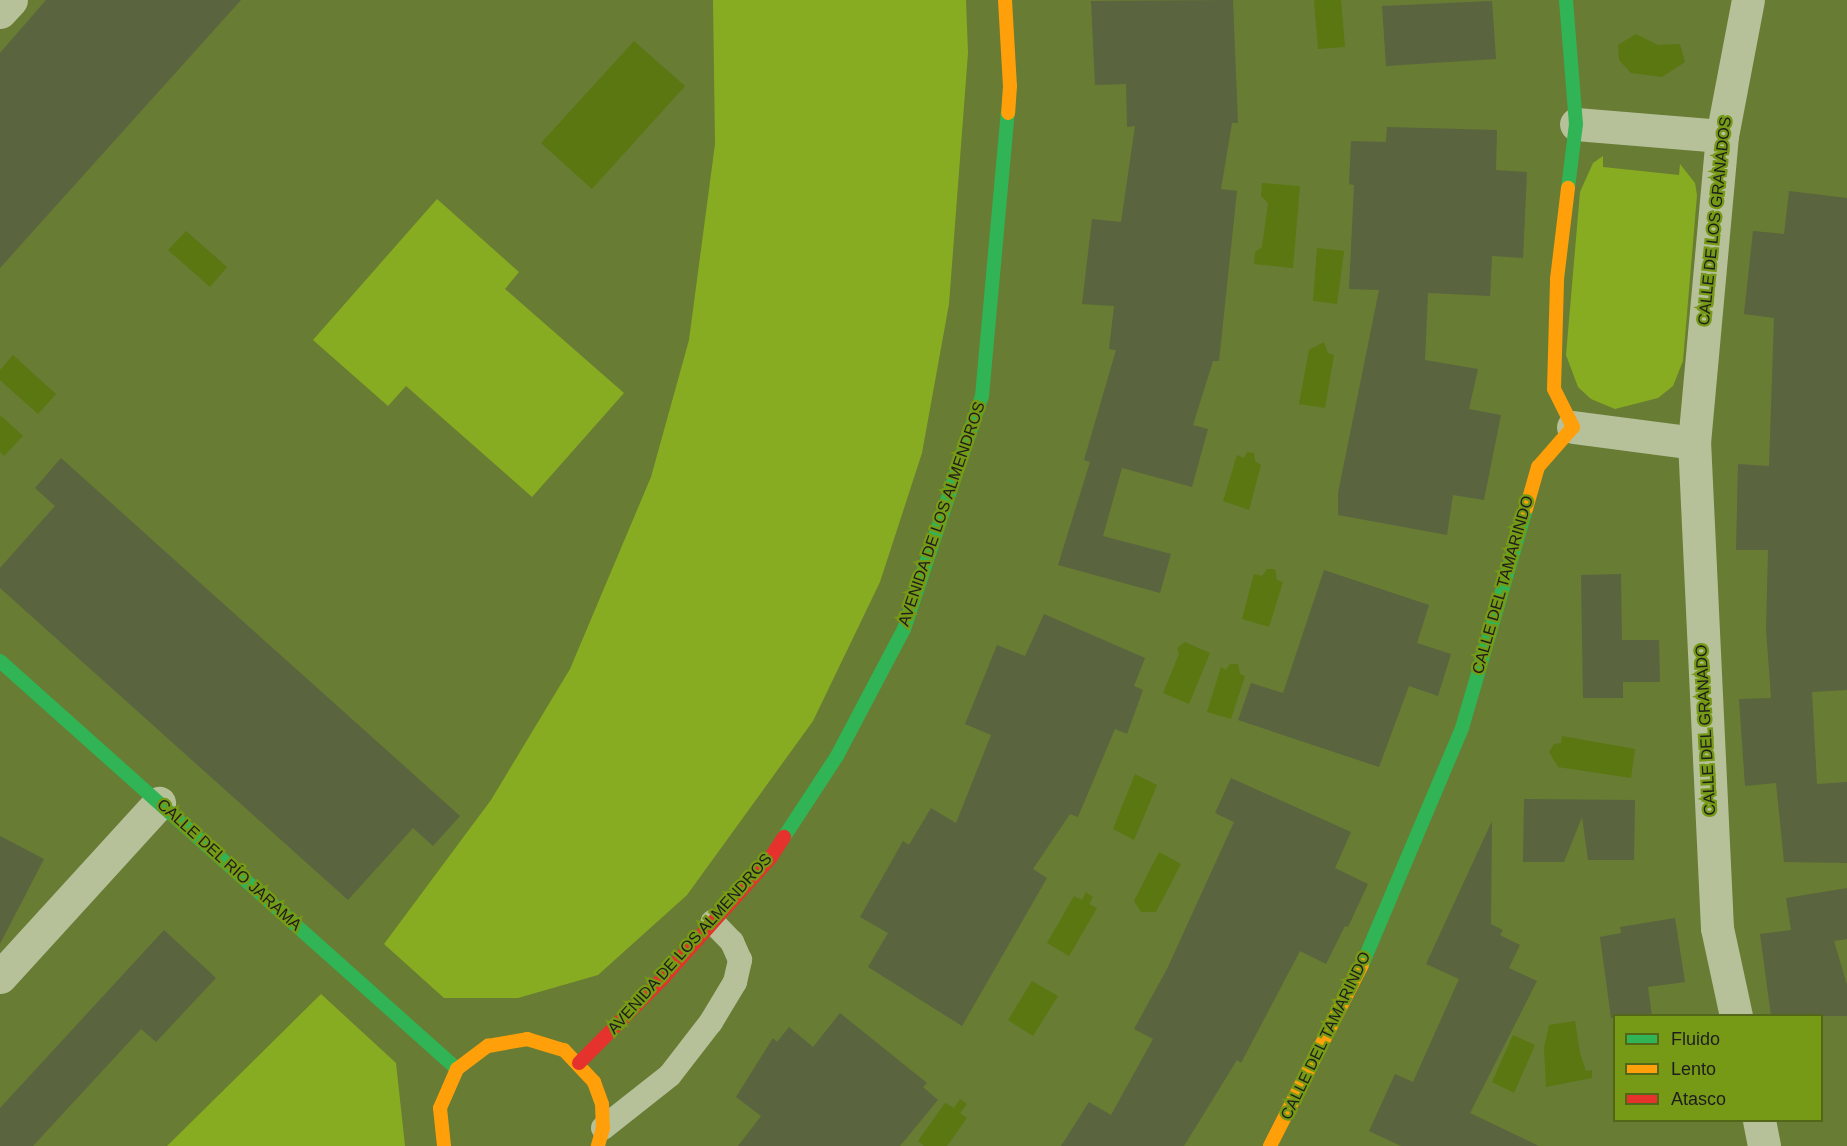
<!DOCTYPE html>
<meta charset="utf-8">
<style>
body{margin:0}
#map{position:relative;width:1847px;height:1146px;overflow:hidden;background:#687c33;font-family:Arial,sans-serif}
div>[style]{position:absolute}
.green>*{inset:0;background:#88ac21}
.water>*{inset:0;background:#5a7711}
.building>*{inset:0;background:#5a643f}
.lane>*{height:24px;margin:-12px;padding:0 12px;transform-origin:12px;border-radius:12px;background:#b6c19a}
.street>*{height:33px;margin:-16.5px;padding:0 16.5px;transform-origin:16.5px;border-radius:16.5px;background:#b6c19a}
.fast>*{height:14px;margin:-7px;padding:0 7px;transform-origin:7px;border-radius:7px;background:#30b455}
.slow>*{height:14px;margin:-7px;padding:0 7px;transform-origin:7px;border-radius:7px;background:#ff9f0a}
.jam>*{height:14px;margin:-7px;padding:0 7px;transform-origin:7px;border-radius:7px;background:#e5322d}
span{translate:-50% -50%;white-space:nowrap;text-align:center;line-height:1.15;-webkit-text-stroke:4.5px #769a15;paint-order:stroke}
.street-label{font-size:16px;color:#1d1d1d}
.legend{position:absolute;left:1613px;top:1014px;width:210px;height:108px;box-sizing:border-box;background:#769a15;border:2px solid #526818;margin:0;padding:8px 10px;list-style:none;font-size:18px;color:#1d1d1d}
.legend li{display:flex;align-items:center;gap:12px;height:30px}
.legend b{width:30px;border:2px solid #526818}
</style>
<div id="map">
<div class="green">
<i style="clip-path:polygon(713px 0,966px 0,968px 53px,949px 304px,922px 453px,880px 582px,813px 721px,687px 895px,598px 975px,518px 998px,444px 998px,384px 944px,491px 800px,570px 669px,651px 477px,689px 340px,715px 144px)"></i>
<i style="clip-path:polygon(1603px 156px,1603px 167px,1679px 175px,1680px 164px,1695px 183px,1697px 195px,1683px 361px,1673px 386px,1658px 398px,1615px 409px,1591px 399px,1578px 387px,1566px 355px,1580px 192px,1593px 163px)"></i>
<i style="clip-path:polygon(437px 199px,519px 272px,505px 289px,624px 393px,532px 497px,406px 386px,388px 406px,313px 340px)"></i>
<i style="clip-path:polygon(321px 994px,396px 1063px,405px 1146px,167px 1146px)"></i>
</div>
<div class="water">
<i style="clip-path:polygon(1314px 0,1341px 0,1345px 47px,1318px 49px)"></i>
<i style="clip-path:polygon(1636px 34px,1658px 45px,1680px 44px,1685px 62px,1662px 77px,1631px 73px,1619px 60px,1618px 45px)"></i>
<i style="clip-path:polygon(634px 41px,685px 86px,592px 189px,541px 143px)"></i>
<i style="clip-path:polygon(1262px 183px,1300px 186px,1293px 268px,1254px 264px,1255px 252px,1262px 247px,1268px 203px,1261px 196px)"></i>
<i style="clip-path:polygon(186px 231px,227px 267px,210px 287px,168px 250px)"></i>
<i style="clip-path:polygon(1317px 248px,1344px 251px,1337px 304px,1313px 301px)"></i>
<i style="clip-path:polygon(1324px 342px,1328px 353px,1334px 355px,1325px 408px,1299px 404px,1309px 350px)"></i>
<i style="clip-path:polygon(13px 355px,56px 394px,38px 414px,0 380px,0 370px)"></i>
<i style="clip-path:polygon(0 415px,23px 436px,4px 456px,0 452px)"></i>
<i style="clip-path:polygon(1247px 452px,1254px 453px,1255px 461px,1261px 465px,1249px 510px,1223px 501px,1237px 455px,1244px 458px)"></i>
<i style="clip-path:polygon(1267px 569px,1275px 569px,1277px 580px,1283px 582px,1269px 627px,1242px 619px,1254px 574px,1262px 576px)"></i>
<i style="clip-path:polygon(1185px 642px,1210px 653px,1189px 704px,1163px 693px,1179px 654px,1177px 648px)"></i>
<i style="clip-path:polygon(1230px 664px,1238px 664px,1240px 674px,1245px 676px,1231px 719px,1207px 712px,1221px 667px,1226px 670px)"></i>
<i style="clip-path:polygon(1562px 736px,1635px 749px,1631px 778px,1558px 767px,1549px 752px,1554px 744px,1561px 743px)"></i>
<i style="clip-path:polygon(1135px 774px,1157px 785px,1134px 840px,1113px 829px)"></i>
<i style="clip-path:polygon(1159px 852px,1181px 864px,1156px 912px,1141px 912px,1134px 901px)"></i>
<i style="clip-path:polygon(1086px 892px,1093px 897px,1089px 904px,1097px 908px,1069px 956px,1047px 943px,1074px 896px,1082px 900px)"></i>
<i style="clip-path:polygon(1032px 981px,1058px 996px,1033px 1036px,1008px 1020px)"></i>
<i style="clip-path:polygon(1575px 1021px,1580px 1053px,1586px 1071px,1592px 1070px,1592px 1078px,1546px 1087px,1544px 1048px,1549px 1025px)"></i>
<i style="clip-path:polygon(1513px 1035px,1535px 1045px,1514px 1093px,1492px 1082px)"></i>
<i style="clip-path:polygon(960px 1099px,967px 1104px,960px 1113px,967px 1118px,947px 1146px,924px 1146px,918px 1141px,945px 1103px,954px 1108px)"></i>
</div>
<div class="building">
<i style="clip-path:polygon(46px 0,241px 0,0 268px,0 53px)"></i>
<i style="clip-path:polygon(1233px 0,1238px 123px,1232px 123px,1221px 189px,1237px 191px,1219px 361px,1213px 361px,1193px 425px,1208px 429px,1192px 487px,1122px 468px,1103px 536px,1171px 554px,1160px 593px,1058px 565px,1090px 462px,1084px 460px,1116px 350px,1109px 349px,1114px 306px,1082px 304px,1092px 219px,1121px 222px,1135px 126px,1127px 127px,1126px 84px,1095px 85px,1091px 1px)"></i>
<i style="clip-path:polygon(1492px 1px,1496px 59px,1386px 66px,1382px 6px)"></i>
<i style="clip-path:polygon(1387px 127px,1497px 130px,1496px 170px,1527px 172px,1523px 258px,1492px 256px,1490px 296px,1428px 293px,1425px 360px,1478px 369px,1469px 409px,1501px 415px,1484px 500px,1453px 495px,1447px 535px,1338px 515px,1338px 493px,1379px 290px,1349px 289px,1354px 185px,1349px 184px,1351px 141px,1386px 142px)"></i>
<i style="clip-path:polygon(1789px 191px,1847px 198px,1847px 690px,1812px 692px,1817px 784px,1847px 782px,1847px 863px,1784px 862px,1776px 783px,1745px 786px,1739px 699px,1771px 698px,1766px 629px,1768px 550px,1736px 550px,1738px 464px,1769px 466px,1774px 318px,1744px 314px,1753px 231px,1784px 234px)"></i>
<i style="clip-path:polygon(61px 458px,460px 816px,433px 846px,413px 828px,348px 900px,0 588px,0 568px,55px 506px,35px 488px)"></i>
<i style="clip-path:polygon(1324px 570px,1429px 605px,1417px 643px,1451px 654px,1438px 696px,1409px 686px,1379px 767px,1238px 720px,1251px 683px,1283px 693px)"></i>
<i style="clip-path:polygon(1621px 574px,1622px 640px,1659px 640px,1660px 682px,1623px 682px,1623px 698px,1583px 698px,1581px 575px)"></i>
<i style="clip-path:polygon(1044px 614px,1145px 658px,1134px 686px,1143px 690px,1127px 734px,1115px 729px,1078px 817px,1070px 814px,1033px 869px,1047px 878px,962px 1026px,868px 967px,888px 933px,860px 917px,903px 841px,909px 845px,931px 808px,956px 823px,991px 735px,965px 724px,997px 645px,1025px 656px)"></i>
<i style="clip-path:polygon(1231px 778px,1351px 832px,1335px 868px,1368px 884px,1348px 927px,1345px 926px,1326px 964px,1300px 951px,1241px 1063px,1237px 1060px,1184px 1146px,1061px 1146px,1089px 1102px,1111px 1115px,1153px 1039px,1134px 1029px,1167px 969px,1234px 822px,1215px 813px)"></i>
<i style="clip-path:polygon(1524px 799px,1635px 800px,1634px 860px,1588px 860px,1582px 817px,1564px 862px,1523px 862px)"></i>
<i style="clip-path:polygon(1492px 821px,1491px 924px,1503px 930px,1500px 935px,1520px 945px,1509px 968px,1537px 981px,1470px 1113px,1539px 1146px,1401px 1146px,1369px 1131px,1395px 1074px,1413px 1082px,1459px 979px,1426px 964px)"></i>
<i style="clip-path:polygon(0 836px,44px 859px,0 944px)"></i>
<i style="clip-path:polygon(1847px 888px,1847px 939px,1834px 941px,1847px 985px,1847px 1016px,1771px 1016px,1760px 934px,1791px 930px,1786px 898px)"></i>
<i style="clip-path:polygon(1675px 918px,1685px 982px,1648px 987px,1652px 1016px,1611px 1018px,1600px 937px,1621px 933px,1620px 927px)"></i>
<i style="clip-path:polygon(164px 930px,216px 978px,156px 1042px,141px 1029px,33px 1146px,0 1146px,0 1108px)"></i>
<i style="clip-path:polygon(840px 1013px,927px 1083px,923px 1087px,938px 1100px,900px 1146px,738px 1146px,761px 1116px,736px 1097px,773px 1038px,777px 1042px,789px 1027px,813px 1047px)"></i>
</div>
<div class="lane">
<i style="left:603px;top:1128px;width:85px;rotate:-38.3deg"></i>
<i style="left:670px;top:1075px;width:67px;rotate:-52.3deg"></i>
<i style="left:711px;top:1022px;width:47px;rotate:-59deg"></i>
<i style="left:735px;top:982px;width:23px;rotate:-77deg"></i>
<i style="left:740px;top:960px;width:20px;rotate:-114deg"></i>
<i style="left:732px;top:942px;width:28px;rotate:-134deg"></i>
</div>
<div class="street">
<i style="left:0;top:12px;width:16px;rotate:-47deg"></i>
<i style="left:1576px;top:124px;width:146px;rotate:4.7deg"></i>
<i style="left:1573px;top:427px;width:122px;rotate:7.5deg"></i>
<i style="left:0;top:977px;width:236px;rotate:-47.6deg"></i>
<i style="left:1736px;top:1016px;width:90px;rotate:-102.2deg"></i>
<i style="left:1717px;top:928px;width:486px;rotate:-92.7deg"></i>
<i style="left:1694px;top:443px;width:308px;rotate:-84.8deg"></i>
<i style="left:1722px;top:136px;width:138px;rotate:-79.2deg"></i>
<i style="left:1759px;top:1120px;width:26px;rotate:79deg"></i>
</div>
<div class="fast">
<i style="left:1566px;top:0;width:124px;rotate:85.4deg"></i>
<i style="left:1576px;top:124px;width:64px;rotate:97.1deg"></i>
<i style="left:0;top:661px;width:613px;rotate:41.76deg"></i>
<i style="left:784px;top:837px;width:97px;rotate:-56.8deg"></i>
<i style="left:837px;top:756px;width:144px;rotate:-62.2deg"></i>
<i style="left:904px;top:629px;width:246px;rotate:-71.5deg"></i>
<i style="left:982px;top:396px;width:284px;rotate:-84.8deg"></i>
<i style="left:1362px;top:965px;width:257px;rotate:-67.1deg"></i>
<i style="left:1462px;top:728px;width:228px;rotate:-73.7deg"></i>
</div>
<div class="slow">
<i style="left:1005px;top:0;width:86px;rotate:86.7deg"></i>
<i style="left:1010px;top:86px;width:27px;rotate:94deg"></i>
<i style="left:1526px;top:509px;width:44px;rotate:-74.1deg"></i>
<i style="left:1538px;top:467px;width:53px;rotate:-48.8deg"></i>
<i style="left:1573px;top:427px;width:42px;rotate:-116.6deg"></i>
<i style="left:1554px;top:389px;width:110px;rotate:-88.4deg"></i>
<i style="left:1557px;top:279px;width:92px;rotate:-83.1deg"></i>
<i style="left:444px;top:1146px;width:38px;rotate:-96deg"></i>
<i style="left:440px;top:1108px;width:43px;rotate:-66.4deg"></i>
<i style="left:457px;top:1069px;width:39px;rotate:-37deg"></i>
<i style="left:488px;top:1046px;width:40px;rotate:-10deg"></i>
<i style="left:527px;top:1039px;width:39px;rotate:17deg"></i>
<i style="left:564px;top:1050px;width:44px;rotate:46.8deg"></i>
<i style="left:594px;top:1082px;width:23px;rotate:70deg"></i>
<i style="left:602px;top:1104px;width:24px;rotate:88deg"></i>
<i style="left:603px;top:1128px;width:19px;rotate:106deg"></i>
<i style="left:1270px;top:1146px;width:203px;rotate:-63.1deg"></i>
</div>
<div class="jam">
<i style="left:579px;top:1063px;width:120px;rotate:-45.3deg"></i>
<i style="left:663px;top:978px;width:162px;rotate:-48.2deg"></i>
<i style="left:771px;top:857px;width:24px;rotate:-57deg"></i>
</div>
<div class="street-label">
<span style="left:1715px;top:221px;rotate:-84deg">CALLE DE LOS GRANADOS</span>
<span style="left:942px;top:514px;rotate:-71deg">AVENIDA DE LOS ALMENDROS</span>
<span style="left:1503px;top:585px;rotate:-74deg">CALLE DEL TAMARINDO</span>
<span style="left:1706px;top:730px;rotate:-93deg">CALLE DEL GRANADO</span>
<span style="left:229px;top:865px;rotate:42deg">CALLE DEL RÍO JARAMA</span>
<span style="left:690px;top:944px;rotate:-48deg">AVENIDA DE LOS ALMENDROS</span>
<span style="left:1326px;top:1036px;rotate:-64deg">CALLE DEL TAMARINDO</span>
</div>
<ul class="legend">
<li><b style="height:8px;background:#30b455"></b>Fluido</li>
<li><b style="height:8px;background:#ff9f0a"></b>Lento</li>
<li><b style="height:8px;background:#e5322d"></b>Atasco</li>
</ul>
</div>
